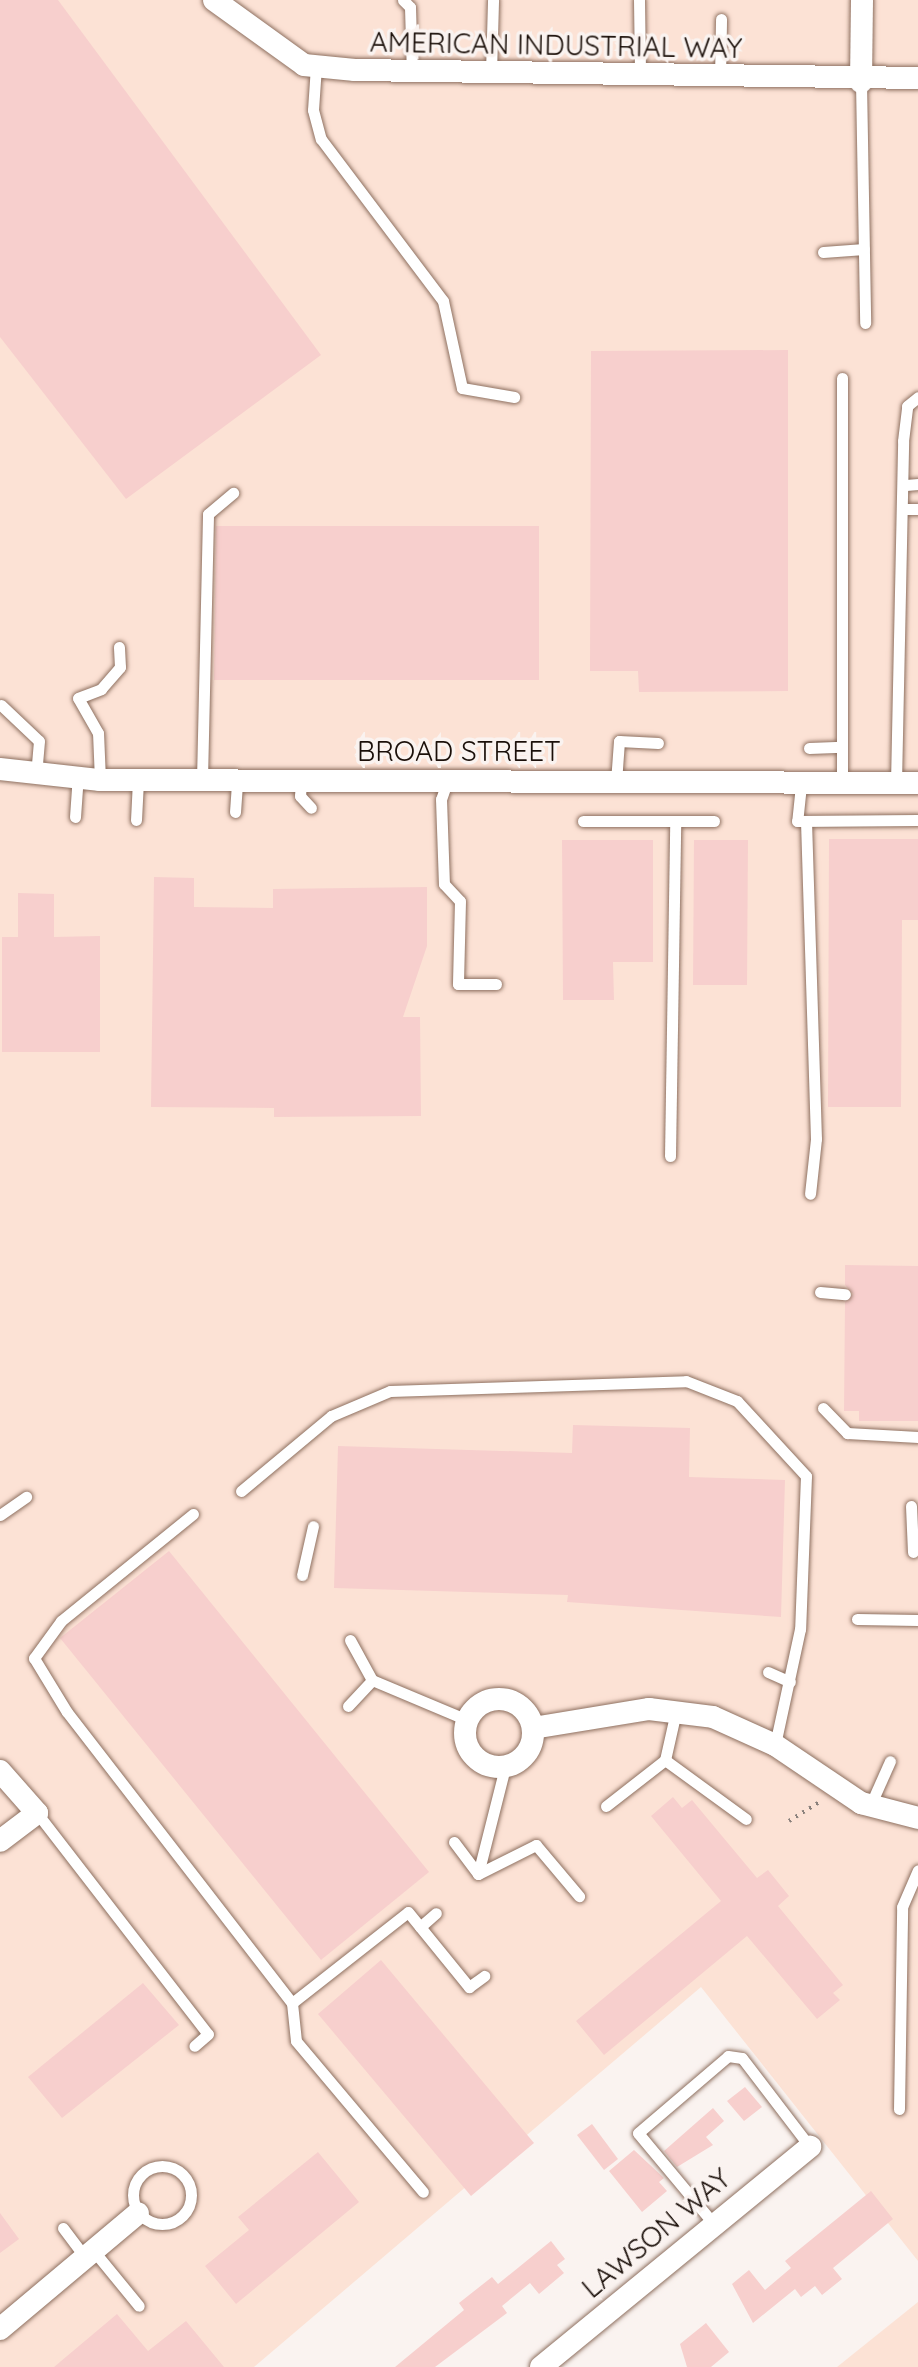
<!DOCTYPE html>
<style>
body{margin:0}
#map{position:relative;width:918px;height:2367px;overflow:hidden;background:#faf3f0;font-family:Quicksand,sans-serif}
div>[style]{position:absolute}
.built>*{inset:0;background:#fce2d5}
.building>*{inset:0;background:#f7cfcd}
.path>*{height:4px;margin-top:-2px;transform-origin:0;background:repeating-linear-gradient(90deg,#89807b 0 2px,transparent 0 8px)}
.roads{filter:drop-shadow(0 0 2px #8e7060) drop-shadow(0 0 2px #8e7060)}
.lane>*{height:11px;margin:-5.5px;padding:0 5.5px;transform-origin:5.5px;border-radius:5.5px;background:#fff}
.lane>.ring{margin:-5.5px;padding:0;box-sizing:content-box;background:none;border:11px solid #fff;border-radius:50%}
.street>*{height:22px;margin:-11px;padding:0 11px;transform-origin:11px;border-radius:11px;background:#fff}
.street>.ring{margin:-11px;padding:0;box-sizing:content-box;background:none;border:22px solid #fff;border-radius:50%}
span{translate:-50% -50%;white-space:nowrap;text-align:center;line-height:1.15;-webkit-text-stroke:7px #faf3f0;paint-order:stroke}
.street-label{font-size:28px;color:#1a0f09}
</style>
<div id="map">
<div class="built">
<i style="clip-path:polygon(0 0,918px 0,918px 2261px,701px 1987px,254px 2367px,0 2367px)"></i>
<i style="clip-path:polygon(918px 2302px,918px 2367px,837px 2367px)"></i>
</div>
<div class="building">
<i style="clip-path:polygon(0 0,58px 0,321px 355px,126px 499px,0 337px)"></i>
<i style="clip-path:polygon(788px 350px,788px 691px,639px 692px,638px 671px,590px 671px,591px 351px)"></i>
<i style="clip-path:polygon(216px 526px,539px 526px,539px 680px,214px 680px)"></i>
<i style="clip-path:polygon(829px 839px,918px 839px,918px 920px,902px 920px,901px 1107px,828px 1107px)"></i>
<i style="clip-path:polygon(562px 840px,653px 840px,653px 962px,613px 962px,614px 1000px,563px 1000px)"></i>
<i style="clip-path:polygon(694px 840px,748px 840px,747px 985px,693px 985px)"></i>
<i style="clip-path:polygon(154px 877px,194px 878px,194px 907px,273px 908px,273px 889px,427px 887px,427px 946px,403px 1017px,420px 1017px,421px 1116px,274px 1117px,274px 1108px,151px 1107px)"></i>
<i style="clip-path:polygon(18px 893px,54px 894px,54px 937px,100px 936px,100px 1052px,2px 1052px,2px 937px,18px 937px)"></i>
<i style="clip-path:polygon(845px 1265px,918px 1266px,918px 1421px,859px 1421px,859px 1411px,844px 1411px,845px 1302px,853px 1294px,845px 1285px)"></i>
<i style="clip-path:polygon(573px 1425px,690px 1428px,689px 1477px,785px 1480px,781px 1617px,567px 1602px,568px 1595px,334px 1588px,338px 1446px,572px 1453px)"></i>
<i style="clip-path:polygon(169px 1551px,429px 1872px,321px 1960px,60px 1638px)"></i>
<i style="clip-path:polygon(673px 1797px,682px 1808px,692px 1800px,757px 1878px,768px 1870px,789px 1896px,778px 1906px,843px 1985px,833px 1993px,840px 2000px,817px 2019px,747px 1936px,604px 2055px,576px 2021px,721px 1901px,651px 1816px)"></i>
<i style="clip-path:polygon(381px 1960px,534px 2143px,471px 2196px,318px 2014px)"></i>
<i style="clip-path:polygon(143px 1983px,179px 2025px,62px 2118px,28px 2077px)"></i>
<i style="clip-path:polygon(745px 2087px,762px 2107px,744px 2121px,727px 2101px)"></i>
<i style="clip-path:polygon(713px 2108px,724px 2121px,706px 2137px,713px 2145px,677px 2167px,664px 2151px)"></i>
<i style="clip-path:polygon(592px 2124px,618px 2159px,604px 2170px,577px 2135px)"></i>
<i style="clip-path:polygon(634px 2150px,664px 2178px,659px 2182px,667px 2191px,642px 2212px,609px 2171px)"></i>
<i style="clip-path:polygon(318px 2152px,359px 2202px,236px 2304px,205px 2266px,249px 2230px,238px 2217px)"></i>
<i style="clip-path:polygon(871px 2191px,893px 2219px,833px 2268px,842px 2279px,822px 2295px,815px 2286px,801px 2297px,795px 2289px,753px 2323px,732px 2284px,749px 2270px,765px 2290px,791px 2268px,785px 2261px)"></i>
<i style="clip-path:polygon(0 2213px,19px 2239px,0 2253px)"></i>
<i style="clip-path:polygon(551px 2241px,565px 2259px,557px 2265px,564px 2273px,539px 2294px,530px 2283px,502px 2306px,507px 2313px,435px 2367px,395px 2367px,464px 2310px,459px 2303px,492px 2277px,498px 2284px)"></i>
<i style="clip-path:polygon(117px 2314px,148px 2351px,186px 2321px,224px 2367px,54px 2367px)"></i>
<i style="clip-path:polygon(706px 2323px,729px 2352px,711px 2367px,687px 2367px,680px 2344px)"></i>
</div>
<div class="path">
<i style="left:789px;top:1821px;width:38px;rotate:-32deg"></i>
</div>
<div class="roads">
<div class="lane">
<i style="left:403px;top:0;width:10px;rotate:45deg"></i>
<i style="left:410px;top:7px;width:66px;rotate:88.3deg"></i>
<i style="left:639px;top:0;width:75px;rotate:89.2deg"></i>
<i style="left:316px;top:66px;width:44px;rotate:93.9deg"></i>
<i style="left:313px;top:110px;width:30px;rotate:75deg"></i>
<i style="left:321px;top:139px;width:203px;rotate:53deg"></i>
<i style="left:443px;top:301px;width:89px;rotate:77.7deg"></i>
<i style="left:462px;top:388px;width:53px;rotate:9.8deg"></i>
<i style="left:491px;top:73px;width:73px;rotate:-88.4deg"></i>
<i style="left:720px;top:79px;width:60px;rotate:-89deg"></i>
<i style="left:861px;top:82px;width:241px;rotate:89deg"></i>
<i style="left:823px;top:252px;width:41px;rotate:-4.2deg"></i>
<i style="left:906px;top:485px;width:12px;rotate:-5deg"></i>
<i style="left:906px;top:509px;width:12px"></i>
<i style="left:1px;top:705px;width:52px;rotate:43.5deg"></i>
<i style="left:39px;top:741px;width:32px;rotate:95deg"></i>
<i style="left:809px;top:748px;width:33px;rotate:-2deg"></i>
<i style="left:100px;top:780px;width:47px;rotate:-92.4deg"></i>
<i style="left:98px;top:733px;width:40px;rotate:-119.7deg"></i>
<i style="left:78px;top:698px;width:25px;rotate:-21deg"></i>
<i style="left:101px;top:689px;width:29px;rotate:-49deg"></i>
<i style="left:120px;top:667px;width:20px;rotate:-93deg"></i>
<i style="left:202px;top:780px;width:266px;rotate:-88.7deg"></i>
<i style="left:208px;top:514px;width:33px;rotate:-40deg"></i>
<i style="left:301px;top:782px;width:14px;rotate:94deg"></i>
<i style="left:300px;top:796px;width:16px;rotate:47deg"></i>
<i style="left:447px;top:782px;width:18px;rotate:109deg"></i>
<i style="left:441px;top:799px;width:85px;rotate:88deg"></i>
<i style="left:444px;top:884px;width:23px;rotate:47deg"></i>
<i style="left:460px;top:901px;width:83px;rotate:91.4deg"></i>
<i style="left:458px;top:984px;width:38px"></i>
<i style="left:616px;top:782px;width:41px;rotate:-85.8deg"></i>
<i style="left:619px;top:741px;width:39px;rotate:3deg"></i>
<i style="left:896px;top:783px;width:342px;rotate:-88.8deg"></i>
<i style="left:903px;top:441px;width:35px;rotate:-83deg"></i>
<i style="left:907px;top:406px;width:14px;rotate:-39deg"></i>
<i style="left:801px;top:785px;width:36px;rotate:96deg"></i>
<i style="left:797px;top:821px;width:121px;rotate:-0.5deg"></i>
<i style="left:842px;top:785px;width:407px;rotate:-90deg"></i>
<i style="left:235px;top:812px;width:31px;rotate:-86deg"></i>
<i style="left:75px;top:817px;width:39px;rotate:-86deg"></i>
<i style="left:136px;top:820px;width:40px;rotate:-87.1deg"></i>
<i style="left:583px;top:821px;width:131px"></i>
<i style="left:806px;top:821px;width:318px;rotate:88.2deg"></i>
<i style="left:816px;top:1139px;width:55px;rotate:96.2deg"></i>
<i style="left:670px;top:1156px;width:333px;rotate:-89.1deg"></i>
<i style="left:820px;top:1292px;width:25px;rotate:5deg"></i>
<i style="left:823px;top:1408px;width:35px;rotate:46deg"></i>
<i style="left:847px;top:1433px;width:71px;rotate:3.2deg"></i>
<i style="left:241px;top:1491px;width:117px;rotate:-39.8deg"></i>
<i style="left:331px;top:1416px;width:64px;rotate:-23deg"></i>
<i style="left:390px;top:1391px;width:296px;rotate:-1.9deg"></i>
<i style="left:686px;top:1381px;width:55px;rotate:21.4deg"></i>
<i style="left:737px;top:1401px;width:102px;rotate:47.4deg"></i>
<i style="left:806px;top:1476px;width:153px;rotate:92.2deg"></i>
<i style="left:800px;top:1629px;width:119px;rotate:102.2deg"></i>
<i style="left:911px;top:1506px;width:46px;rotate:87.5deg"></i>
<i style="left:193px;top:1514px;width:170px;rotate:141deg"></i>
<i style="left:61px;top:1621px;width:46px;rotate:126.1deg"></i>
<i style="left:34px;top:1658px;width:63px;rotate:58.6deg"></i>
<i style="left:67px;top:1712px;width:368px;rotate:52.3deg"></i>
<i style="left:292px;top:2003px;width:147px;rotate:-38.1deg"></i>
<i style="left:408px;top:1912px;width:97px;rotate:50.9deg"></i>
<i style="left:469px;top:1987px;width:19px;rotate:-36deg"></i>
<i style="left:0;top:1515px;width:32px;rotate:-35deg"></i>
<i style="left:302px;top:1575px;width:50px;rotate:-77.3deg"></i>
<i style="left:857px;top:1619px;width:61px;rotate:0.9deg"></i>
<i style="left:350px;top:1640px;width:46px;rotate:61.2deg"></i>
<i style="left:372px;top:1680px;width:103px;rotate:22.8deg"></i>
<i style="left:768px;top:1672px;width:24px;rotate:24deg"></i>
<i style="left:348px;top:1706px;width:35px;rotate:-47deg"></i>
<i style="left:665px;top:1760px;width:50px;rotate:-77.3deg"></i>
<i style="left:606px;top:1806px;width:75px;rotate:-37.9deg"></i>
<i style="left:665px;top:1760px;width:100px;rotate:36.1deg"></i>
<i style="left:870px;top:1806px;width:49px;rotate:-66deg"></i>
<i style="left:37px;top:1813px;width:279px;rotate:52.3deg"></i>
<i style="left:208px;top:2034px;width:18px;rotate:139deg"></i>
<i style="left:454px;top:1842px;width:40px;rotate:53deg"></i>
<i style="left:478px;top:1874px;width:65px;rotate:-26.6deg"></i>
<i style="left:536px;top:1845px;width:67px;rotate:49.9deg"></i>
<i style="left:478px;top:1874px;width:110px;rotate:-75.8deg"></i>
<i style="left:420px;top:1927px;width:21px;rotate:-41deg"></i>
<i style="left:292px;top:2003px;width:38px;rotate:84deg"></i>
<i style="left:296px;top:2041px;width:197px;rotate:49.9deg"></i>
<i style="left:899px;top:2109px;width:202px;rotate:-89.1deg"></i>
<i style="left:902px;top:1907px;width:40px;rotate:-66.6deg"></i>
<i class="ring" style="left:133px;top:2166px;width:47px;height:47px"></i>
<i style="left:713px;top:2223px;width:117px;rotate:-129.8deg"></i>
<i style="left:638px;top:2133px;width:118px;rotate:-40.5deg"></i>
<i style="left:728px;top:2056px;width:14px;rotate:8deg"></i>
<i style="left:742px;top:2058px;width:112px;rotate:52.6deg"></i>
<i style="left:63px;top:2228px;width:36px;rotate:53deg"></i>
<i style="left:93px;top:2250px;width:72px;rotate:50.6deg"></i>
</div>
<div class="street">
<i style="left:214px;top:0;width:111px;rotate:35.8deg"></i>
<i style="left:304px;top:65px;width:51px;rotate:5.6deg"></i>
<i style="left:355px;top:70px;width:563px;rotate:0.81deg"></i>
<i style="left:861px;top:82px;width:82px;rotate:-89.3deg"></i>
<i style="left:0;top:769px;width:101px;rotate:6.3deg"></i>
<i style="left:100px;top:780px;width:818px;rotate:0.21deg"></i>
<i class="ring" style="left:465px;top:1699px;width:46px;height:46px"></i>
<i style="left:533px;top:1728px;width:118px;rotate:-9.3deg"></i>
<i style="left:649px;top:1709px;width:64px;rotate:7.1deg"></i>
<i style="left:713px;top:1717px;width:68px;rotate:24.3deg"></i>
<i style="left:775px;top:1745px;width:104px;rotate:34deg"></i>
<i style="left:861px;top:1803px;width:59px;rotate:14.7deg"></i>
<i style="left:0;top:1771px;width:56px;rotate:48.6deg"></i>
<i style="left:37px;top:1813px;width:46px;rotate:142.9deg"></i>
<i style="left:0;top:2329px;width:180px;rotate:-40deg"></i>
<i style="left:541px;top:2367px;width:348px;rotate:-39.3deg"></i>
</div>
</div>
<div class="street-label">
<span style="left:556px;top:45px;rotate:1deg">AMERICAN INDUSTRIAL WAY</span>
<span style="left:459px;top:751px">BROAD STREET</span>
<span style="left:656px;top:2233px;rotate:-40deg">LAWSON WAY</span>
</div>
</div>
